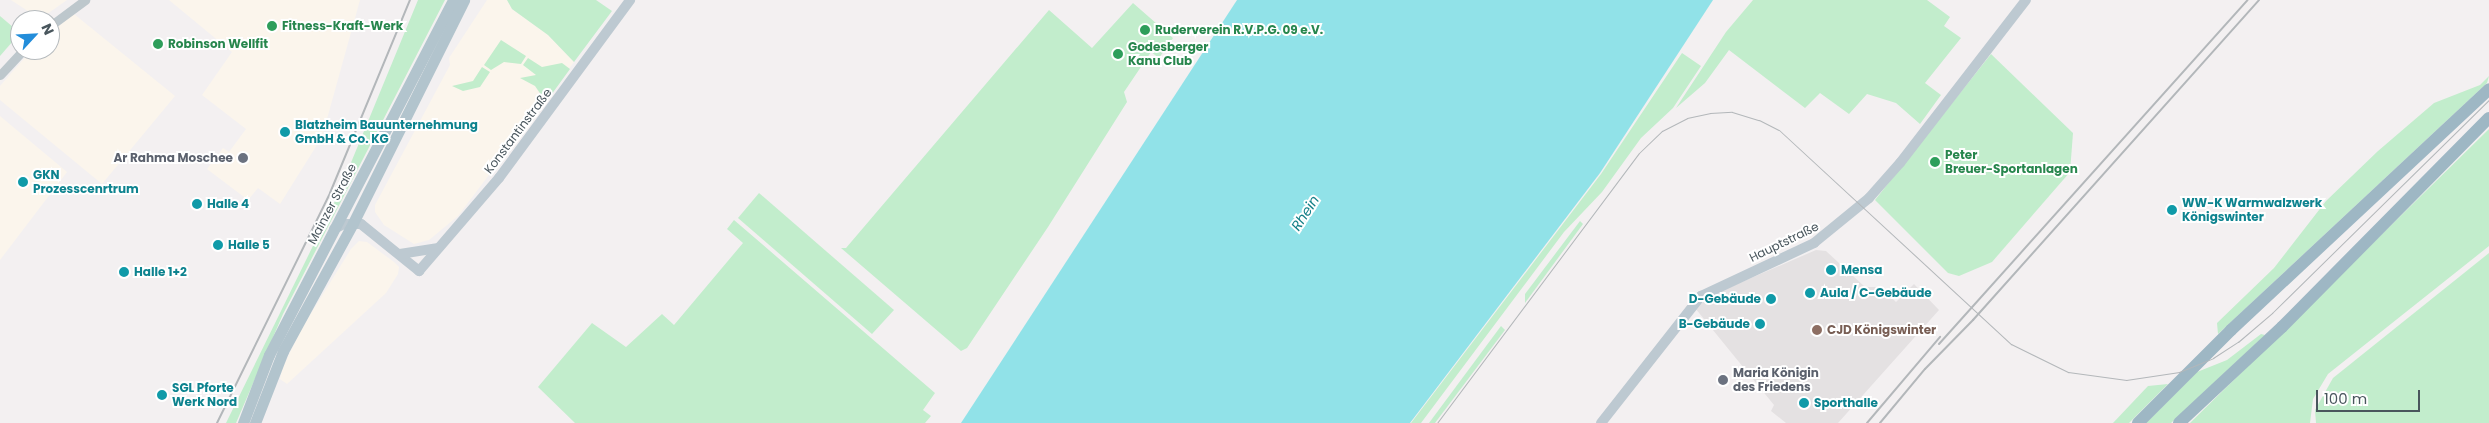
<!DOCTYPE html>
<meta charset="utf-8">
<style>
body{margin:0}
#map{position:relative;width:2489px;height:423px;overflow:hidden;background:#f3f0f1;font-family:Poppins,sans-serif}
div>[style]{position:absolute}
.commercial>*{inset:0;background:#fbf5ec}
.education>*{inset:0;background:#e4e1e2}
.green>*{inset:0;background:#c2edcc}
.water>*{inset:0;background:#91e2e8}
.tertiary>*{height:9px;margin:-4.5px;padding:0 4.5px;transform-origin:4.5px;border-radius:4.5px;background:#bdc7cc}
.secondary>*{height:10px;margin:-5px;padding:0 5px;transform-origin:5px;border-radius:5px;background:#bdc9d1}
.primary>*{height:11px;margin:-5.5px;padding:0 5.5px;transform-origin:5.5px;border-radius:5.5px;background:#b2c4cd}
.trunk>*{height:12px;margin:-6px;padding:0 6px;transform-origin:6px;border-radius:6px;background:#9eb7c4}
.tram>*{height:1px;margin:-0.5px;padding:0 0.5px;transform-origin:0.5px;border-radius:0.5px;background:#b3b7ba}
.rail>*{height:2px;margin:-1px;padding:0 1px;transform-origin:1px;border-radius:1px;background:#b3b7ba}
.dots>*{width:14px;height:14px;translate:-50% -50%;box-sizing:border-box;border:2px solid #fff;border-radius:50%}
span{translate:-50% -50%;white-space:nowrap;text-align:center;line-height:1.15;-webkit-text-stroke:4px #fff;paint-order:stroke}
.leisure-label{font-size:12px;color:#27864d;font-weight:700}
.left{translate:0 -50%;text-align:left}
.culture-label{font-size:12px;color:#0d838f;font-weight:700}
.right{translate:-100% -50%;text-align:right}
.street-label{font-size:12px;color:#49565d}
.worship-label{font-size:12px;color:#5b616d;font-weight:700}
.education-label{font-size:12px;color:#785e54;font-weight:700}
.water-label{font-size:14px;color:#137f87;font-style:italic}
.north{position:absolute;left:10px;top:10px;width:50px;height:50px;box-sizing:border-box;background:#fff;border:1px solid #b6bbbe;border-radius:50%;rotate:65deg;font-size:14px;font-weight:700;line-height:20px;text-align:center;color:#49565d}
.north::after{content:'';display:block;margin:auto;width:18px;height:22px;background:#238dda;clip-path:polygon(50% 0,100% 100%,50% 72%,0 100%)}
.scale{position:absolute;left:2316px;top:390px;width:104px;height:22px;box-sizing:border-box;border:2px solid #49565d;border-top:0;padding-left:6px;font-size:15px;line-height:18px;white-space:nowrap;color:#49565d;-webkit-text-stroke:4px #fff;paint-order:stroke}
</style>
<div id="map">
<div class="commercial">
<i style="clip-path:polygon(11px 0,67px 0,40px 19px)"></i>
<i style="clip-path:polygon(169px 0,360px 0,322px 137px,280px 204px,258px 188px,248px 200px,207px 169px,223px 148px,229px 152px,246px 129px,202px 95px,232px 52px)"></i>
<i style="clip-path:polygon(487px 0,507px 0,512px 9px,548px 35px,574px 62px,458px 216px,429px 240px,414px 244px,384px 225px,375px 212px,375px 205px,450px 65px,449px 58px)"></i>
<i style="clip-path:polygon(74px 14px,175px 96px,102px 184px,0 100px,0 86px,13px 71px,32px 50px,50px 50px,50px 33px)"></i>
<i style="clip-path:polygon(0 116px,67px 172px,0 260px)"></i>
<i style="clip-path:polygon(359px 241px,367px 242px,394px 262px,399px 267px,398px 274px,386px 293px,287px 384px,280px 379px,283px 367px,302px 328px,351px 249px)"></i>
</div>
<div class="education">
<i style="clip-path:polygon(1816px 250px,1826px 251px,1865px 287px,1881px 287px,1896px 302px,1914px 284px,1939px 310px,1838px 423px,1786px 423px,1771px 411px,1774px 405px,1695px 308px,1714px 294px)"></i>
</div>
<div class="green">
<i style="clip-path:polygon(418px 0,445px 0,283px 314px,236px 423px,226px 423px,336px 199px)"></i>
<i style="clip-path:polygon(507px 0,596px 0,612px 11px,574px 62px,548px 35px,512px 9px)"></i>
<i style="clip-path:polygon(1753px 0,1927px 0,1950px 17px,1944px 26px,1961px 38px,1925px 83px,1941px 95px,1920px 124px,1896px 103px,1867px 94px,1849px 114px,1820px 93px,1805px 108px,1729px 50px,1705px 83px,1676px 108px,1726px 32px)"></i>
<i style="clip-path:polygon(1133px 3px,1173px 38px,1159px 58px,1151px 52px,1124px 92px,1127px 102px,1048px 227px,967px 348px,961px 351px,841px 248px,846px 248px,1049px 10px,1092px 48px)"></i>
<i style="clip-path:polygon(0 16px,20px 33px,0 56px)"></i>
<i style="clip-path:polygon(501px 40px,526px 56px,521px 64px,504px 62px,491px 70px,484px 65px)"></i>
<i style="clip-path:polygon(1682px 53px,1701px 66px,1673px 108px,1641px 138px,1602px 192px,1564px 232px,1421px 423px,1411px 423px,1601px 174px)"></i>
<i style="clip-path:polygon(1991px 54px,2073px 133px,2070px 172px,1992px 262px,1959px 276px,1948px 273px,1875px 200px)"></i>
<i style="clip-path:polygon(528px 58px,542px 67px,562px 63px,570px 69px,546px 102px,535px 86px,520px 78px,536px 75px,523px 65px)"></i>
<i style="clip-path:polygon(482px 67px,490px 72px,480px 87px,463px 91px,452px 86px,473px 81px)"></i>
<i style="clip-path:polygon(2489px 76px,2487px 83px,2218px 334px,2217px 323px,2274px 268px,2326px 201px,2378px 151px,2434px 103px,2480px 85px)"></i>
<i style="clip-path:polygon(2489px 129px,2489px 246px,2328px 374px,2313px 399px,2310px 423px,2190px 423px)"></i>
<i style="clip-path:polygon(759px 193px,894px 310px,872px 334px,738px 218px)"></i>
<i style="clip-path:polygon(734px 220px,935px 393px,923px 410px,931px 416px,925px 423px,575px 423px,538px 387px,592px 323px,626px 347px,662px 314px,674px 325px,743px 243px,727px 229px)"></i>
<i style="clip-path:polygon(1580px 221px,1583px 224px,1525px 303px,1525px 294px)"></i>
<i style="clip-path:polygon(2489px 253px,2489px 423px,2316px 423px,2315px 410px,2333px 378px)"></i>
<i style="clip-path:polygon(1501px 326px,1505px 330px,1435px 423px,1429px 423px)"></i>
<i style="clip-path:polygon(2261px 334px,2265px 335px,2171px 423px,2146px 423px,2197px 372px,2227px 360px)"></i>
<i style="clip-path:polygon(2168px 384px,2129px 423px,2113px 423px,2148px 386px)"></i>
</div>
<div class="water">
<i style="clip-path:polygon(1237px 0,1713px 0,1600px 173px,1410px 423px,961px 423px)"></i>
</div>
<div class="tertiary">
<i style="left:50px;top:26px;width:44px;rotate:-36.6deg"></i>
<i style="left:0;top:75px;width:34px;rotate:-47deg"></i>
</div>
<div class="secondary">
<i style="left:334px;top:229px;width:11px;rotate:-27deg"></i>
<i style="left:344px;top:224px;width:17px"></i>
<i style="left:361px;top:224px;width:75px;rotate:39deg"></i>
<i style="left:419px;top:271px;width:123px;rotate:-49.3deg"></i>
<i style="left:499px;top:178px;width:221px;rotate:-53.6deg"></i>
<i style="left:400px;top:254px;width:39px;rotate:-9deg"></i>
<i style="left:1601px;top:423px;width:162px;rotate:-51.8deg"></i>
<i style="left:1701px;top:296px;width:125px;rotate:-25.1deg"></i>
<i style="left:1814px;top:243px;width:71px;rotate:-39.3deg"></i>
<i style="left:1869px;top:198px;width:47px;rotate:-48.5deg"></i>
<i style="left:1900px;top:163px;width:206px;rotate:-52.3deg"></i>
</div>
<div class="primary">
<i style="left:243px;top:423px;width:73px;rotate:-69.1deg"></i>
<i style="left:269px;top:355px;width:400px;rotate:-62.6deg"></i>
<i style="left:255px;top:423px;width:77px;rotate:-68.7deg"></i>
<i style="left:283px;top:351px;width:146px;rotate:-61.3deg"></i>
<i style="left:353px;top:223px;width:249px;rotate:-63.5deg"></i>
</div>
<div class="trunk">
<i style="left:2138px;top:423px;width:132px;rotate:-45deg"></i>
<i style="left:2231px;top:330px;width:353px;rotate:-43deg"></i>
<i style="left:2179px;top:423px;width:141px;rotate:-43deg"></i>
<i style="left:2282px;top:327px;width:294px;rotate:-45.3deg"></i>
</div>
<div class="tram">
<i style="left:1437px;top:423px;width:337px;rotate:-53.2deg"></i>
<i style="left:1639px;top:153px;width:32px;rotate:-44deg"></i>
<i style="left:1662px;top:131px;width:28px;rotate:-27deg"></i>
<i style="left:1687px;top:118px;width:24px;rotate:-12deg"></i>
<i style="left:1710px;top:113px;width:22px;rotate:-3deg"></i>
<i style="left:1732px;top:112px;width:28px;rotate:17deg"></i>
<i style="left:1759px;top:120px;width:22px;rotate:27deg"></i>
<i style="left:1779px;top:130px;width:316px;rotate:42.7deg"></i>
<i style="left:2011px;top:344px;width:64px;rotate:26.2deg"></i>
<i style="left:2068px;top:372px;width:59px;rotate:7.9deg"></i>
<i style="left:2126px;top:380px;width:54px;rotate:-8.6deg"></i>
<i style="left:2179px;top:372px;width:37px;rotate:-22deg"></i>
<i style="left:2213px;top:358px;width:30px;rotate:-33deg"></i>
<i style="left:2238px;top:342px;width:45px;rotate:-40.5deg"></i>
<i style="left:2272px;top:313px;width:304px;rotate:-44.5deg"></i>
</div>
<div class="rail">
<i style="left:1939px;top:344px;width:462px;rotate:-48.1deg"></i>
<i style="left:217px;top:423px;width:256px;rotate:-63.8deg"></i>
<i style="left:330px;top:193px;width:209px;rotate:-67.5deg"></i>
<i style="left:1867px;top:423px;width:113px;rotate:-49.7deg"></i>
<i style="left:1880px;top:423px;width:70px;rotate:-50.2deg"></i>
<i style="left:1925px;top:369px;width:69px;rotate:-45.6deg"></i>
<i style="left:1973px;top:320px;width:429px;rotate:-48.2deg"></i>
</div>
<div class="dots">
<i style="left:272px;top:26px;background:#2e9e5b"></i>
<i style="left:1145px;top:30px;background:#2e9e5b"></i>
<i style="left:158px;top:44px;background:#2e9e5b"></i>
<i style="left:1118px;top:54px;background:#2e9e5b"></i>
<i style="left:285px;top:132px;background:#0f9aa8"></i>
<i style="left:243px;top:158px;background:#6b7280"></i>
<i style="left:1935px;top:162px;background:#2e9e5b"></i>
<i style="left:23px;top:182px;background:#0f9aa8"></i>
<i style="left:197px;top:204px;background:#0f9aa8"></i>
<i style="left:2172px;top:210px;background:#0f9aa8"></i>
<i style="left:218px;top:245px;background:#0f9aa8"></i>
<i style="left:1831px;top:270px;background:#0f9aa8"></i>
<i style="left:124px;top:272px;background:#0f9aa8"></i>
<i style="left:1810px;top:293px;background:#0f9aa8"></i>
<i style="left:1771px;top:299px;background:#0f9aa8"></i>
<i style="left:1760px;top:324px;background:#0f9aa8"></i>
<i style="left:1817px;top:330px;background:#8d6e63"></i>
<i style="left:1723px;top:380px;background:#6b7280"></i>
<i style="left:162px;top:395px;background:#0f9aa8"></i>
<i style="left:1804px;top:403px;background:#0f9aa8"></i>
</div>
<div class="leisure-label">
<span class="left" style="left:282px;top:26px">Fitness-Kraft-Werk</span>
<span class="left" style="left:1155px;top:30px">Ruderverein R.V.P.G. 09 e.V.</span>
<span class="left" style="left:168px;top:44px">Robinson Wellfit</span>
<span class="left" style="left:1128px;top:54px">Godesberger<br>Kanu Club</span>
<span class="left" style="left:1945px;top:162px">Peter<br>Breuer-Sportanlagen</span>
</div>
<div class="culture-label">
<span class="left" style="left:295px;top:132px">Blatzheim Bauunternehmung<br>GmbH &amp; Co. KG</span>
<span class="left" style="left:33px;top:182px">GKN<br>Prozesscenrtrum</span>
<span class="left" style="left:2182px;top:210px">WW-K Warmwalzwerk<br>Königswinter</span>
<span class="left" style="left:207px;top:204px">Halle 4</span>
<span class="left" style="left:228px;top:245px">Halle 5</span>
<span class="left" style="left:1841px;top:270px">Mensa</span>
<span class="left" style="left:134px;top:272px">Halle 1+2</span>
<span class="left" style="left:1820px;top:293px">Aula / C-Gebäude</span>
<span class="right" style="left:1761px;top:299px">D-Gebäude</span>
<span class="right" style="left:1750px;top:324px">B-Gebäude</span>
<span class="left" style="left:172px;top:395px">SGL Pforte<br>Werk Nord</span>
<span class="left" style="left:1814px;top:403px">Sporthalle</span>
</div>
<div class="street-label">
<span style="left:518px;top:131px;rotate:-53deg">Konstantinstraße</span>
<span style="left:332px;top:204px;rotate:-62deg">Mainzer Straße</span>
<span style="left:1784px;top:242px;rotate:-26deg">Hauptstraße</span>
</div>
<div class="worship-label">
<span class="right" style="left:233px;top:158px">Ar Rahma Moschee</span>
<span class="left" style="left:1733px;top:380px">Maria Königin<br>des Friedens</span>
</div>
<div class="education-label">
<span class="left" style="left:1827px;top:330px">CJD Königswinter</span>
</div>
<div class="water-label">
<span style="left:1305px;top:213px;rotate:-57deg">Rhein</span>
</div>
<div class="north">N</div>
<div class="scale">100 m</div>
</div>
